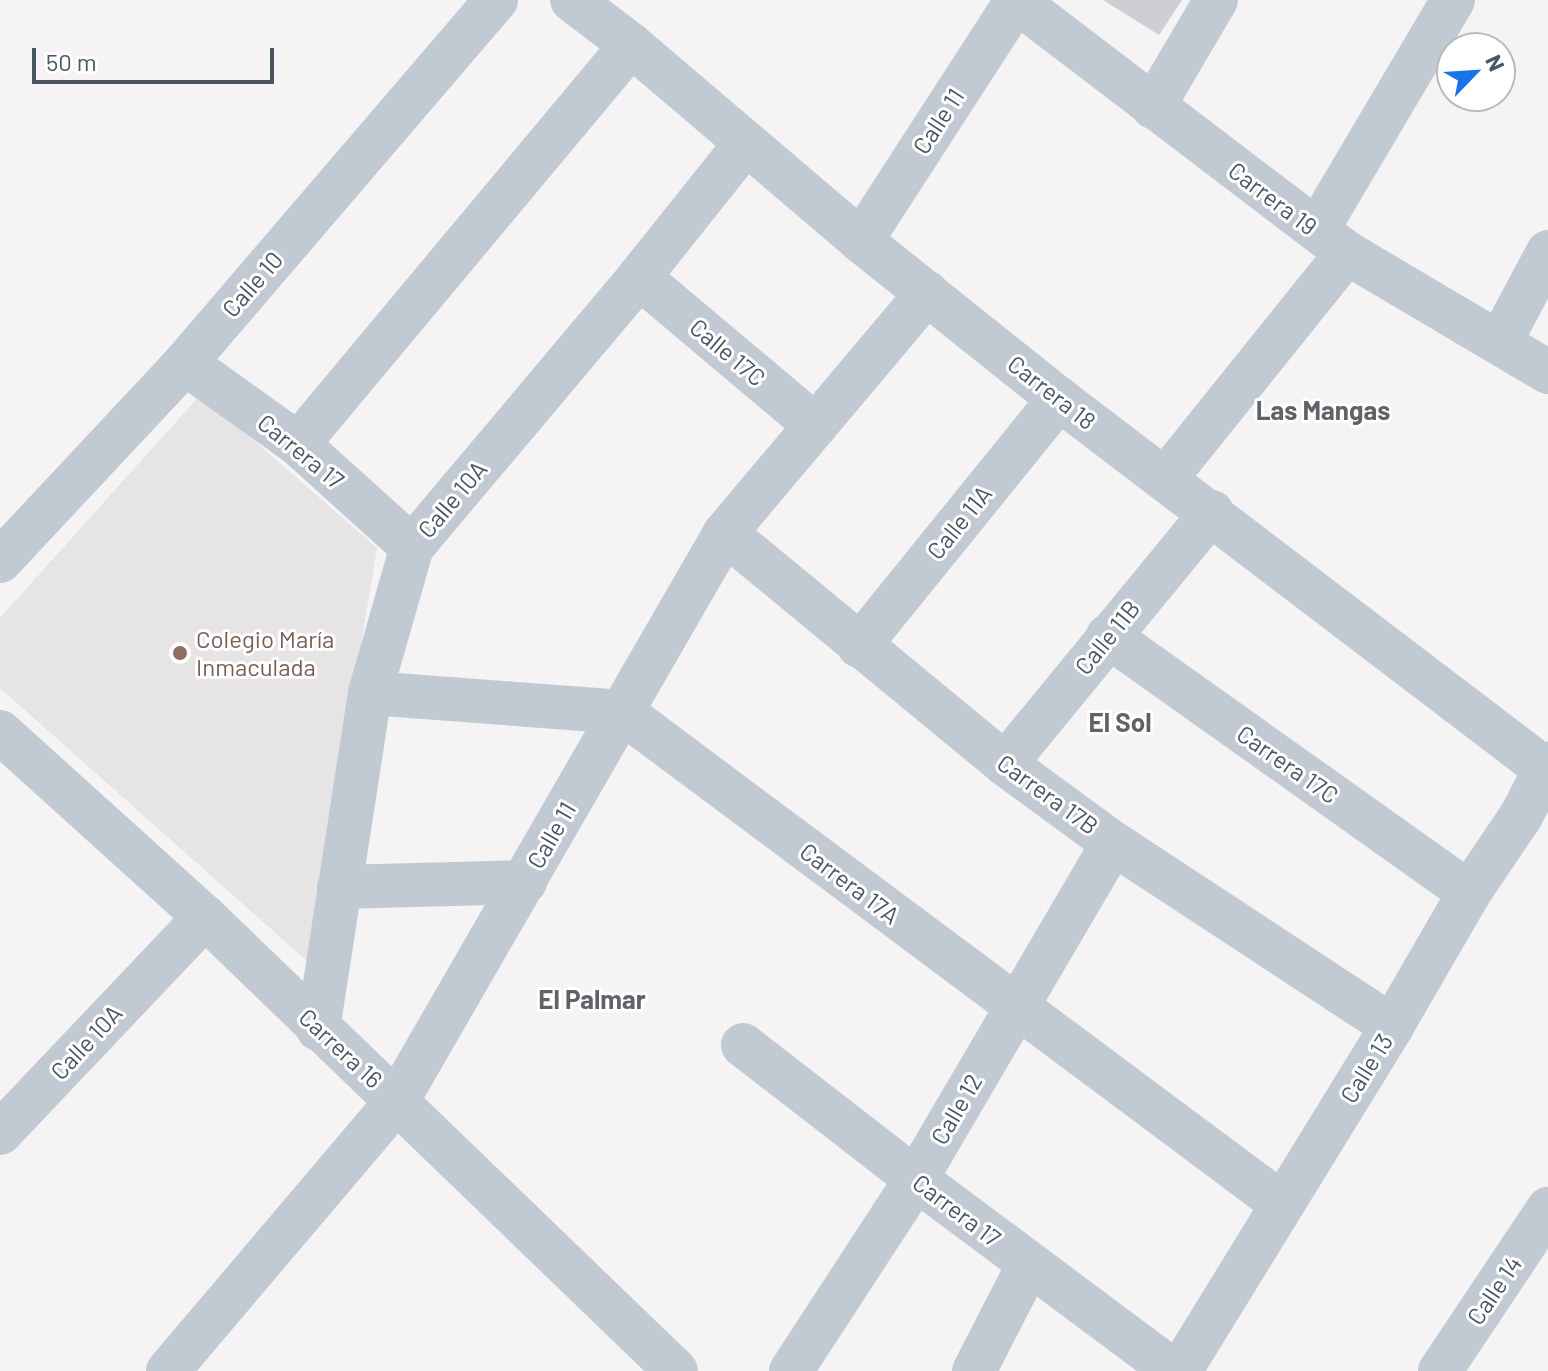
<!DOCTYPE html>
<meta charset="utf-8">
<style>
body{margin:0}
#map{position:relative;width:1548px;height:1371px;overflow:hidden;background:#f5f3f3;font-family:Barlow,sans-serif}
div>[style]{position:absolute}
.education>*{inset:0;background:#e6e4e5}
.building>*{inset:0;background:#cdcfd5}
.minor>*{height:44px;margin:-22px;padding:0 22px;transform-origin:22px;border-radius:22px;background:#c1cad2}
.dots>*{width:22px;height:22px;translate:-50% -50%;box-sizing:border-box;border:4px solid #fff;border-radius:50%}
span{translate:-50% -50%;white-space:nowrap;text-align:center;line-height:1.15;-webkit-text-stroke:6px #fff;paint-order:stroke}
.street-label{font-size:24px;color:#4a5661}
.education-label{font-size:24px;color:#785e54}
.left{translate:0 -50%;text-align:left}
.neighbourhood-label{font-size:26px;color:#5f6368;font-weight:700}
.north{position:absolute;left:1436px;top:32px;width:80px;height:80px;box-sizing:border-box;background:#fff;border:2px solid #b7bbc0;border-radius:50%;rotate:65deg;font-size:22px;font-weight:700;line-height:32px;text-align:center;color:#4a5661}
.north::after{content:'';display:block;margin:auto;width:28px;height:36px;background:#1a73e8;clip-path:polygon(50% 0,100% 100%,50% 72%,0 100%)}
.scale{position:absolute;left:32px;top:48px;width:242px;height:36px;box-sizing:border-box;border:4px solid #4a5661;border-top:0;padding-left:10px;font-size:24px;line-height:28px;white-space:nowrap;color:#4a5661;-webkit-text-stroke:6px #fff;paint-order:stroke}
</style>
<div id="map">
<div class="education">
<i style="clip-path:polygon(201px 394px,377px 548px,308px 962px,0 688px,0 618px)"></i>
</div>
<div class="building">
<i style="clip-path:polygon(1103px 0,1182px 0,1159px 35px)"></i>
</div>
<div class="minor">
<i style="left:572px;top:0;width:74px;rotate:37.3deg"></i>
<i style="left:631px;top:45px;width:302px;rotate:40.4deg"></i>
<i style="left:861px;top:241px;width:253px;rotate:38.6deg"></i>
<i style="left:1059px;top:399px;width:611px;rotate:37.28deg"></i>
<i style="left:1015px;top:0;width:417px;rotate:37.3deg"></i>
<i style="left:1347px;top:253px;width:234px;rotate:30.6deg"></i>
<i style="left:1153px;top:107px;width:124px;rotate:-59.5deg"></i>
<i style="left:1317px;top:230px;width:267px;rotate:-59.4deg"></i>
<i style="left:861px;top:241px;width:286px;rotate:-57.1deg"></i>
<i style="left:639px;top:277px;width:231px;rotate:40.1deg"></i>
<i style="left:1500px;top:342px;width:102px;rotate:-61.9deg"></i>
<i style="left:185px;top:363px;width:139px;rotate:35.6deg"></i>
<i style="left:298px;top:444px;width:154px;rotate:42.1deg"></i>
<i style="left:298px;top:444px;width:520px;rotate:-50.15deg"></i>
<i style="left:1166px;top:478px;width:289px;rotate:-51.2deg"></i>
<i style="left:725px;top:533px;width:363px;rotate:39.5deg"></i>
<i style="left:1005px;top:764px;width:134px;rotate:36.2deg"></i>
<i style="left:1113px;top:843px;width:334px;rotate:33.3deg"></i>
<i style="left:0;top:561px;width:271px;rotate:-46.9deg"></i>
<i style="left:185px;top:363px;width:478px;rotate:-49.4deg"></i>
<i style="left:1108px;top:636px;width:443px;rotate:35.4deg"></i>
<i style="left:859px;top:646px;width:318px;rotate:-51deg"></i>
<i style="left:370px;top:693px;width:253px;rotate:4.3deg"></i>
<i style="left:622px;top:712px;width:823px;rotate:36.7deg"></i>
<i style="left:0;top:732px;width:276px;rotate:42.1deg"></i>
<i style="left:205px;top:917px;width:654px;rotate:43.95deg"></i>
<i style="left:1005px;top:764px;width:326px;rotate:-50.6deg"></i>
<i style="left:339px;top:887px;width:186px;rotate:-1.5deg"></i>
<i style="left:318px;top:1029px;width:340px;rotate:-81.2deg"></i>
<i style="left:370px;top:693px;width:152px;rotate:-74deg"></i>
<i style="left:412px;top:547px;width:353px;rotate:-49.9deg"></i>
<i style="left:639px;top:277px;width:170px;rotate:-51.4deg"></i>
<i style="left:743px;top:1045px;width:219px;rotate:37.8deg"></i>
<i style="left:916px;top:1179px;width:322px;rotate:36.7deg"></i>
<i style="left:0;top:1133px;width:298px;rotate:-46.5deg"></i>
<i style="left:168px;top:1371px;width:354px;rotate:-49.7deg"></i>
<i style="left:397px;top:1101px;width:656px;rotate:-60deg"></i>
<i style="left:725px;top:533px;width:314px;rotate:-49.9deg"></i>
<i style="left:791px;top:1371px;width:229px;rotate:-56.9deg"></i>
<i style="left:916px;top:1179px;width:389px;rotate:-59.6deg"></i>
<i style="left:974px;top:1371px;width:120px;rotate:-62.8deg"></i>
<i style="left:1180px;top:1371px;width:405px;rotate:-58.4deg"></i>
<i style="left:1392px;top:1026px;width:154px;rotate:-59.9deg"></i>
<i style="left:1469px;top:893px;width:93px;rotate:-56deg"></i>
<i style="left:1521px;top:816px;width:59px;rotate:-62.6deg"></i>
<i style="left:1440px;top:1371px;width:195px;rotate:-56.3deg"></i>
</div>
<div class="dots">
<i style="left:180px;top:653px;background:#8d6e63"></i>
</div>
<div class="street-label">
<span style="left:938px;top:121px;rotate:-57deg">Calle 11</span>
<span style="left:1273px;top:198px;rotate:37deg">Carrera 19</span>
<span style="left:252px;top:284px;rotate:-49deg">Calle 10</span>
<span style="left:728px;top:352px;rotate:40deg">Calle 17C</span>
<span style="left:1052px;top:392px;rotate:38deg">Carrera 18</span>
<span style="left:301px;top:451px;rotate:39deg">Carrera 17</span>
<span style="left:452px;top:499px;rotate:-50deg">Calle 10A</span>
<span style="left:959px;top:522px;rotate:-51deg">Calle 11A</span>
<span style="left:1107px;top:637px;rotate:-51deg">Calle 11B</span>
<span style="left:1288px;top:764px;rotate:35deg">Carrera 17C</span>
<span style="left:1048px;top:794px;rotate:36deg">Carrera 17B</span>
<span style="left:551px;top:835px;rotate:-60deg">Calle 11</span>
<span style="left:850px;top:883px;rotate:37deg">Carrera 17A</span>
<span style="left:86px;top:1042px;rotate:-47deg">Calle 10A</span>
<span style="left:341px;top:1048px;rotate:43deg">Carrera 16</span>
<span style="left:1366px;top:1068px;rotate:-58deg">Calle 13</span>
<span style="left:956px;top:1109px;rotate:-60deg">Calle 12</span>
<span style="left:957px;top:1210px;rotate:37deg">Carrera 17</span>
<span style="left:1494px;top:1290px;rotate:-56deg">Calle 14</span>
</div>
<div class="education-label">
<span class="left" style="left:196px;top:653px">Colegio María<br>Inmaculada</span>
</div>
<div class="neighbourhood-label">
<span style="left:1323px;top:410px">Las Mangas</span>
<span style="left:1120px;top:722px">El Sol</span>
<span style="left:592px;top:999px">El Palmar</span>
</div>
<div class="north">N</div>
<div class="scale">50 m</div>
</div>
